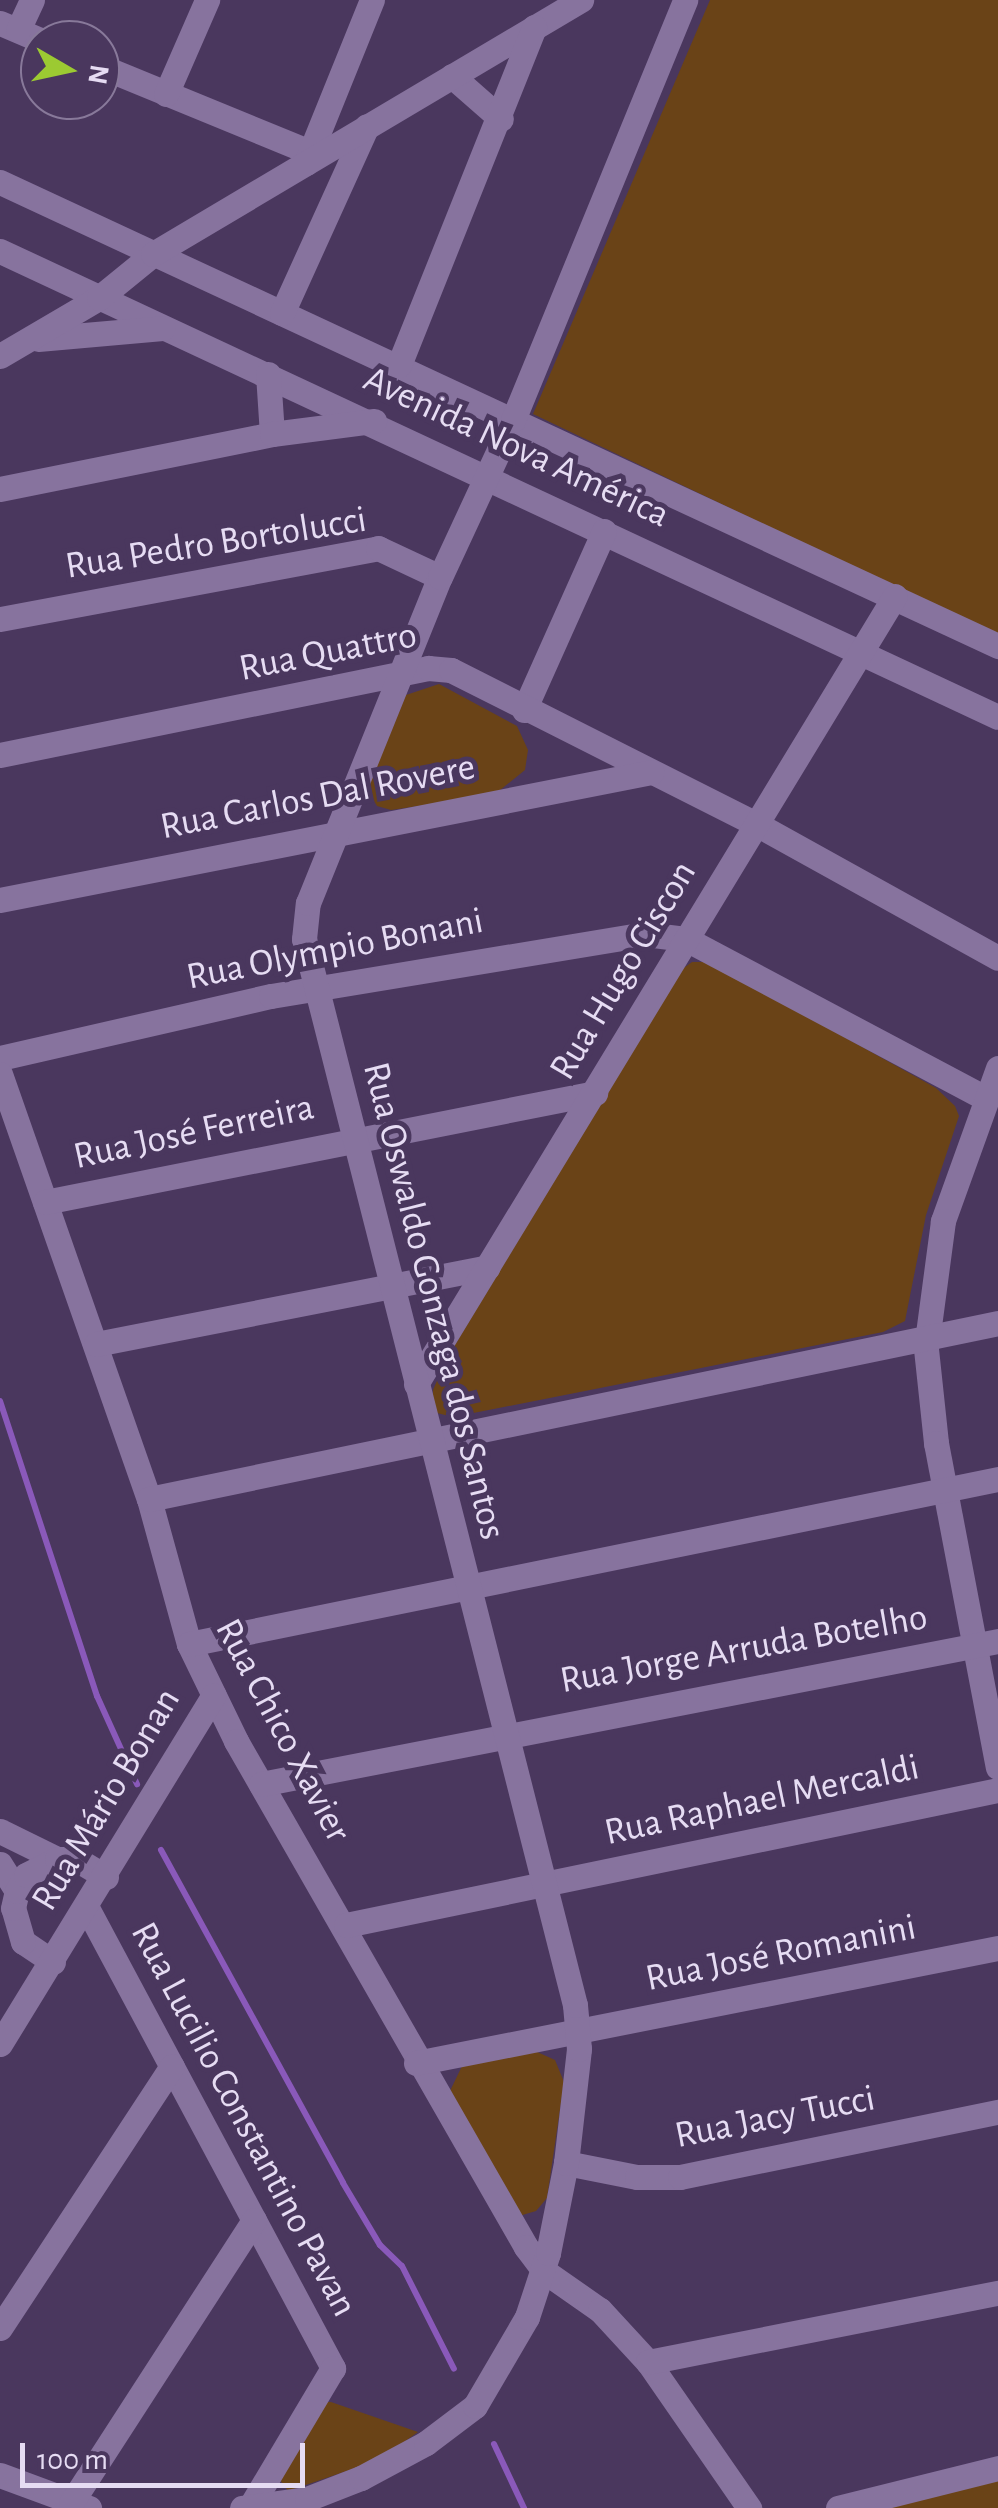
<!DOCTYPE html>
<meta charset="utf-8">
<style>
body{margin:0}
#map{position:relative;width:998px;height:2508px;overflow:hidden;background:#4a375e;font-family:"Alegreya Sans",sans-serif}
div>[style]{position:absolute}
.green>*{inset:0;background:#6a4317}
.stream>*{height:6px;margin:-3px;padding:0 3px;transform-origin:3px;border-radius:3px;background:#8a59ba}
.minor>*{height:25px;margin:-12.5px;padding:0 12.5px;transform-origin:12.5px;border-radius:12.5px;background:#87739e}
span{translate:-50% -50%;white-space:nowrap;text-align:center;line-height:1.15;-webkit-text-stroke:10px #4a375e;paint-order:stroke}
.street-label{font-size:38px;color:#e6dcf3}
.north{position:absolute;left:20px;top:20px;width:100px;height:100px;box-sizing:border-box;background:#4a375e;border:2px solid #88799a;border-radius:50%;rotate:99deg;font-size:28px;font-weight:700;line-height:40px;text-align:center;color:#e6dcf3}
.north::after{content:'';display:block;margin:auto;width:35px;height:45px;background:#9cca32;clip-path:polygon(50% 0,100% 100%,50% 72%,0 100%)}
.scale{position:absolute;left:20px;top:2443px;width:285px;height:45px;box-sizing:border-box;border:5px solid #e6dcf3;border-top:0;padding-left:12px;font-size:30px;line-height:35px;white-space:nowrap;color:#e6dcf3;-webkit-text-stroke:8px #4a375e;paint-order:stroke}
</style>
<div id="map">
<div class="green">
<i style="clip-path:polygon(710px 0,998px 0,998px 636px,533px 414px)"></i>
<i style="clip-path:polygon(439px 684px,517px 726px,528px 750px,525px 770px,494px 795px,391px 810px,377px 806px,367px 789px,406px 695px)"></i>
<i style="clip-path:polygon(692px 962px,709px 962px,936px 1088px,955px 1106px,959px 1116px,926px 1215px,905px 1321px,883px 1332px,453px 1417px,433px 1412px,433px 1390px,447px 1358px,681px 970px)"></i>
<i style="clip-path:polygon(535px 2051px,555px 2060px,564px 2082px,547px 2198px,536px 2211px,519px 2216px,449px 2093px,463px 2064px)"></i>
<i style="clip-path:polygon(326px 2402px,331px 2402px,418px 2432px,379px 2460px,288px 2491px,280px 2480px)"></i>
<i style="clip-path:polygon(998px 2479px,998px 2508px,868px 2508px)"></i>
</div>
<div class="stream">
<i style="left:0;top:1401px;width:311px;rotate:71.8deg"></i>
<i style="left:97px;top:1696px;width:97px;rotate:65.6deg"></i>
<i style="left:161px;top:1850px;width:379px;rotate:61.3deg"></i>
<i style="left:343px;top:2183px;width:72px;rotate:59.2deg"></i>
<i style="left:380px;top:2245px;width:30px;rotate:44deg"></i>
<i style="left:402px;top:2266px;width:115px;rotate:63.2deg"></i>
<i style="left:494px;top:2444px;width:71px;rotate:64.9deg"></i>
</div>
<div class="minor">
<i style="left:0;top:23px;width:43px;rotate:23deg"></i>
<i style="left:18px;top:30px;width:33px;rotate:-65deg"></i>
<i style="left:100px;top:66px;width:227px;rotate:22.3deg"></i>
<i style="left:452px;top:76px;width:65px;rotate:41.3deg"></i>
<i style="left:166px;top:94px;width:103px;rotate:-66.4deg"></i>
<i style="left:306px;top:163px;width:176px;rotate:-68deg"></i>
<i style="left:0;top:182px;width:1101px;rotate:24.94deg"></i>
<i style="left:0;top:251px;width:1101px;rotate:25.03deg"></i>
<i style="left:282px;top:313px;width:205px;rotate:-65.6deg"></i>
<i style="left:38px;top:339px;width:125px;rotate:-5deg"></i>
<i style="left:0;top:356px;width:115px;rotate:-30.4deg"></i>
<i style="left:99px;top:298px;width:70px;rotate:-39.2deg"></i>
<i style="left:153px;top:254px;width:498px;rotate:-30.7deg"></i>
<i style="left:399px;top:365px;width:364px;rotate:-68.2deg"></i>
<i style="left:268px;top:374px;width:60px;rotate:86.2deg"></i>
<i style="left:0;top:489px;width:278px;rotate:-11.4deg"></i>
<i style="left:272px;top:434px;width:103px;rotate:-7.3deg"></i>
<i style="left:0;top:619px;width:385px;rotate:-10.6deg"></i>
<i style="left:378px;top:548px;width:68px;rotate:25.1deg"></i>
<i style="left:524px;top:710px;width:196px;rotate:-65.9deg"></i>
<i style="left:0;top:755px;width:437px;rotate:-11.5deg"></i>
<i style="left:428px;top:668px;width:23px;rotate:5deg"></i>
<i style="left:451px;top:670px;width:344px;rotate:26.8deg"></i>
<i style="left:758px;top:825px;width:274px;rotate:29deg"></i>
<i style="left:0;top:900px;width:664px;rotate:-11.11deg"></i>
<i style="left:0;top:1058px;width:278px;rotate:-12.9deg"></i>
<i style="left:271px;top:996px;width:379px;rotate:-9.4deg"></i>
<i style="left:645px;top:934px;width:41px;rotate:7deg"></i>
<i style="left:686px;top:939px;width:339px;rotate:28deg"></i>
<i style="left:998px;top:1068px;width:163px;rotate:109.8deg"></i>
<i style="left:943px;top:1221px;width:129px;rotate:97.6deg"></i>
<i style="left:926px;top:1349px;width:95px;rotate:83.9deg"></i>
<i style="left:936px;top:1443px;width:330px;rotate:79.2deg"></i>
<i style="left:0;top:1074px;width:450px;rotate:70.7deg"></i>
<i style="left:149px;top:1499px;width:150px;rotate:74.6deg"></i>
<i style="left:189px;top:1644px;width:108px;rotate:64.1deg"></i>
<i style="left:236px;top:1741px;width:583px;rotate:60.18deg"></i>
<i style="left:526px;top:2247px;width:30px;rotate:53deg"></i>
<i style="left:544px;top:2271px;width:68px;rotate:34.9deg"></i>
<i style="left:600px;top:2310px;width:71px;rotate:47.3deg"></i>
<i style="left:648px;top:2362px;width:178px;rotate:55.3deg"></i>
<i style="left:45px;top:1202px;width:561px;rotate:-11.21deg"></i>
<i style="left:96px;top:1344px;width:399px;rotate:-11.1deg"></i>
<i style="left:416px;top:1384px;width:922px;rotate:-58.71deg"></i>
<i style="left:149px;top:1499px;width:867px;rotate:-11.71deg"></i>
<i style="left:189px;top:1644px;width:826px;rotate:-11.53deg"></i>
<i style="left:261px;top:1784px;width:751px;rotate:-10.98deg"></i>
<i style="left:0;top:1831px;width:64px;rotate:26.2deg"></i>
<i style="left:0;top:1864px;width:32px;rotate:58deg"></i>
<i style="left:87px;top:1908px;width:522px;rotate:61.86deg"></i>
<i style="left:333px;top:2368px;width:162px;rotate:120.8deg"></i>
<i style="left:346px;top:1925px;width:666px;rotate:-11.7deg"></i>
<i style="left:53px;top:1962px;width:36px;rotate:-146deg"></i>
<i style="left:23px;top:1942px;width:35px;rotate:-106deg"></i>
<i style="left:13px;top:1908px;width:17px;rotate:-77deg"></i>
<i style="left:17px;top:1891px;width:18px;rotate:-61deg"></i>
<i style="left:26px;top:1875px;width:35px;rotate:-27deg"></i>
<i style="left:57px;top:1859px;width:19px"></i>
<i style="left:76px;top:1859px;width:35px;rotate:31deg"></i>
<i style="left:0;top:2044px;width:409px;rotate:-58.5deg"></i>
<i style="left:416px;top:2063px;width:593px;rotate:-11.18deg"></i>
<i style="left:566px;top:2163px;width:72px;rotate:11.2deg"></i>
<i style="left:637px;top:2177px;width:43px"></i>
<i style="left:680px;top:2177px;width:325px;rotate:-11.6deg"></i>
<i style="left:0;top:2328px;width:313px;rotate:-56.7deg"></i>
<i style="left:648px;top:2362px;width:357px;rotate:-11.2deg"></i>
<i style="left:0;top:2475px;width:95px;rotate:20.3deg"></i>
<i style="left:71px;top:2503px;width:337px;rotate:-57.1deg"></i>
<i style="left:242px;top:2508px;width:66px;rotate:-7.9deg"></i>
<i style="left:307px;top:2499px;width:58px;rotate:-21.3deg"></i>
<i style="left:361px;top:2478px;width:74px;rotate:-28.3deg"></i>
<i style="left:426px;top:2443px;width:61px;rotate:-37.1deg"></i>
<i style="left:475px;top:2406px;width:103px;rotate:-59.7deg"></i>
<i style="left:527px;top:2317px;width:67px;rotate:-71.8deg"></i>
<i style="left:548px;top:2253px;width:92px;rotate:-78.7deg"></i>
<i style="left:566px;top:2163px;width:115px;rotate:-83.5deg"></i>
<i style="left:579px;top:2049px;width:44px;rotate:-95.2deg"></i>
<i style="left:575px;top:2005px;width:1100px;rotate:-104.26deg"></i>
<i style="left:304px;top:939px;width:36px;rotate:-84deg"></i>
<i style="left:308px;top:903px;width:352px;rotate:-68deg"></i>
<i style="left:440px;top:577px;width:173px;rotate:-65.1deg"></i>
<i style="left:513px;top:420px;width:454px;rotate:-67.7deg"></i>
<i style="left:838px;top:2508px;width:165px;rotate:-14deg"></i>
</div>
<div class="street-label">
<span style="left:516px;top:448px;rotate:25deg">Avenida Nova América</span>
<span style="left:216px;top:544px;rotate:-9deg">Rua Pedro Bortolucci</span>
<span style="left:328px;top:653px;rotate:-11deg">Rua Quattro</span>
<span style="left:318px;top:798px;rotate:-11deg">Rua Carlos Dal Rovere</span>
<span style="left:335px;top:950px;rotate:-11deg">Rua Olympio Bonani</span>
<span style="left:624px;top:971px;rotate:-59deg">Rua Hugo Ciscon</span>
<span style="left:194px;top:1133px;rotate:-12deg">Rua José Ferreira</span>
<span style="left:433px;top:1301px;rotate:76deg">Rua Oswaldo Gonzaga dos Santos</span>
<span style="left:744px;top:1650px;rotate:-10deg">Rua Jorge Arruda Botelho</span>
<span style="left:282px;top:1731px;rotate:62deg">Rua Chico Xavier</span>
<span style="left:107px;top:1800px;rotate:-59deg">Rua Mário Bonan</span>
<span style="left:762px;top:1801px;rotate:-12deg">Rua Raphael Mercaldi</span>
<span style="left:781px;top:1954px;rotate:-11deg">Rua José Romanini</span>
<span style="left:775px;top:2118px;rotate:-11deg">Rua Jacy Tucci</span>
<span style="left:243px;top:2120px;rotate:62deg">Rua Lucilio Constantino Pavan</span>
</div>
<div class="north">N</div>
<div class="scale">100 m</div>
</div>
